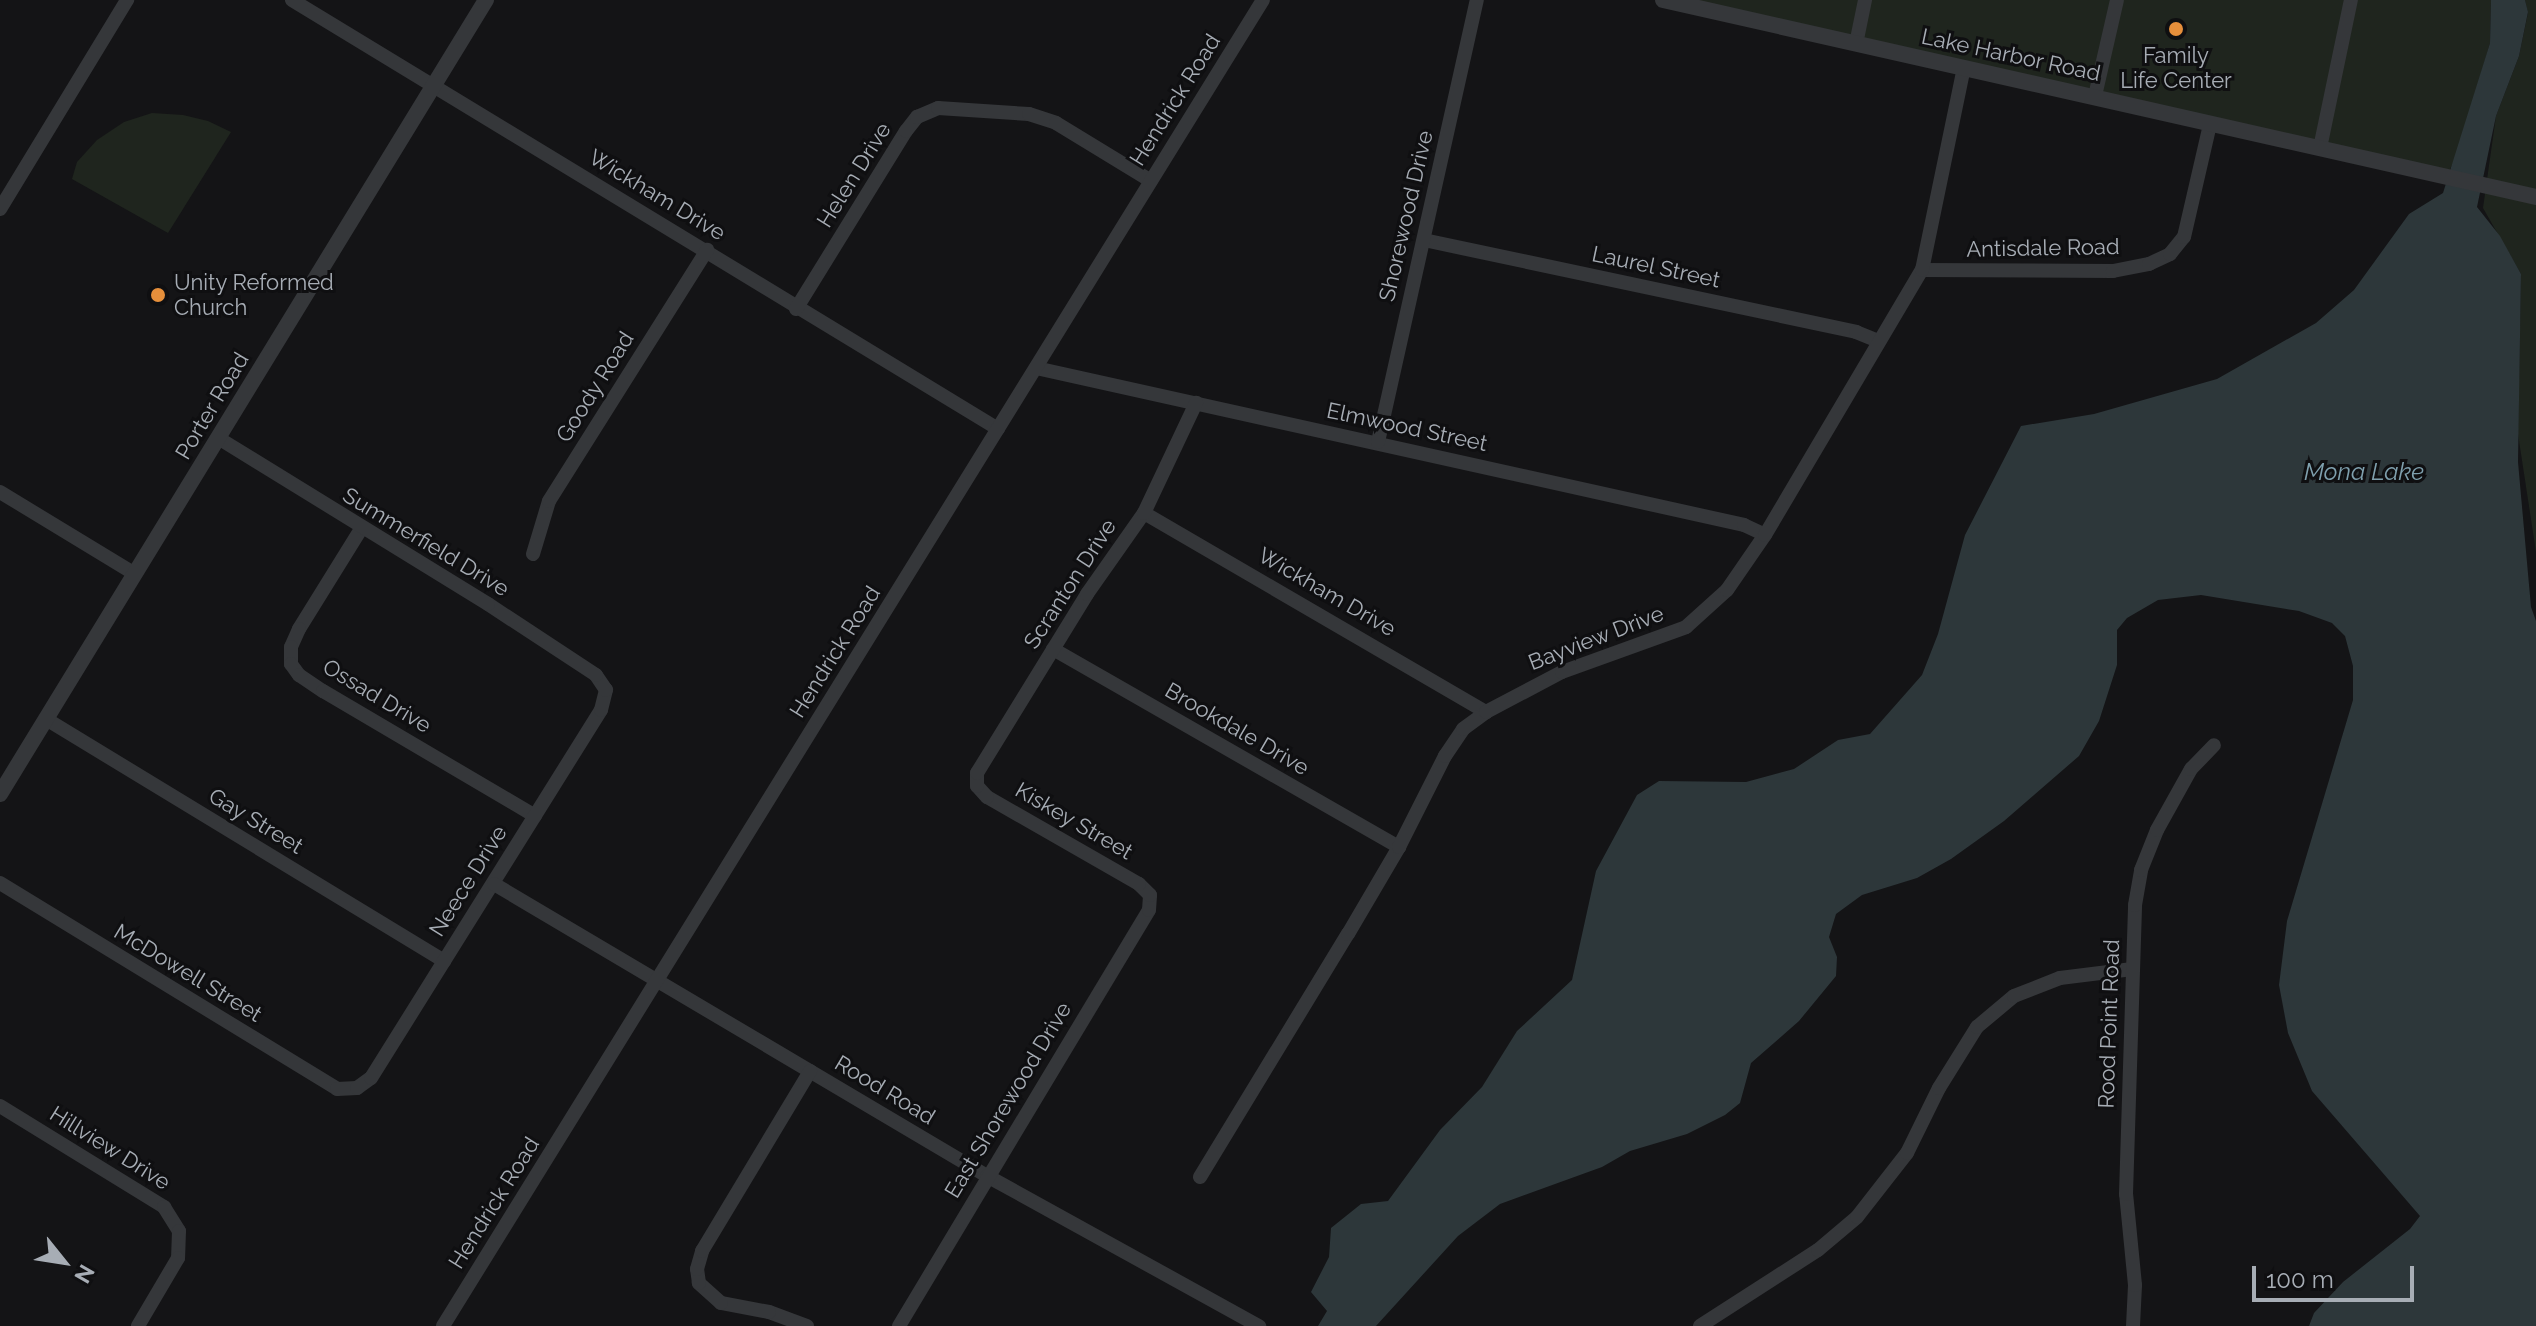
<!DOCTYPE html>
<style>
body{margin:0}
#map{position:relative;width:2536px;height:1326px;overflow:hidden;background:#141416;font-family:Raleway,sans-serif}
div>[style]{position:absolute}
.green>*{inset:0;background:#1f251e}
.water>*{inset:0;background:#2d373a}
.minor>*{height:14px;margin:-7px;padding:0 7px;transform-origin:7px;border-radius:7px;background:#35373a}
.tertiary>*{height:16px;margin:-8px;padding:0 8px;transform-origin:8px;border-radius:8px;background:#35373a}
.dots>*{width:22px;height:22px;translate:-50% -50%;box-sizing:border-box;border:4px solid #0f0f11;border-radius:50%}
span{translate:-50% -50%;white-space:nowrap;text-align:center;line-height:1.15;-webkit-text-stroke:6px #0f0f11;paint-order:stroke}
.street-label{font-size:22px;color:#a7adb5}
.poi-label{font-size:22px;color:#a7adb5}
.left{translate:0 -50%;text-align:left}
.water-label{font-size:24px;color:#7fa0ae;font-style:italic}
.north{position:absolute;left:24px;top:1222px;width:80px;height:80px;-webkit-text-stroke:6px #0f0f11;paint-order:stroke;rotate:120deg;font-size:22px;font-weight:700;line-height:32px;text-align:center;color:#a7adb5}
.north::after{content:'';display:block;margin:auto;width:28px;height:36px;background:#a7adb5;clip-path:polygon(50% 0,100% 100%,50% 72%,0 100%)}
.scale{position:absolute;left:2252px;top:1266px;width:162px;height:36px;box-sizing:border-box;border:4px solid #a7adb5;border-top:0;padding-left:10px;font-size:24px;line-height:28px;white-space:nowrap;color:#a7adb5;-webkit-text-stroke:6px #0f0f11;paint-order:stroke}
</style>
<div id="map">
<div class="green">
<i style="clip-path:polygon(1667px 0,2491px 0,2491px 2px,2490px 43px,2457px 155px,2446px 177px)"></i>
<i style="clip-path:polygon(2525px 0,2536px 0,2536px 552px,2518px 434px,2521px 274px,2483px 208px,2496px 116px,2519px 56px,2528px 13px)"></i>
<i style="clip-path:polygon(152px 113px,183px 115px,208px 121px,231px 132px,168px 233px,72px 179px,77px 162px,97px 140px,124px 122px)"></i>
</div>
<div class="water">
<i style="clip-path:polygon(2491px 0,2525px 0,2528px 12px,2519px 56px,2496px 116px,2477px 207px,2500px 236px,2521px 274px,2518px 462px,2531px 607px,2536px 621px,2536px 1326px,2309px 1326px,2314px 1313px,2343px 1282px,2410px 1229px,2420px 1216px,2312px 1091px,2288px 1033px,2279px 985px,2287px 921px,2353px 700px,2353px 666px,2345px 636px,2332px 623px,2299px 611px,2201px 595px,2158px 600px,2127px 618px,2117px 630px,2117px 665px,2099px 721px,2079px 756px,2004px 821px,1951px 859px,1917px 878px,1862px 895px,1836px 914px,1829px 937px,1837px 957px,1836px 976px,1799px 1021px,1751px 1063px,1740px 1103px,1725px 1115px,1687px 1134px,1630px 1151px,1602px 1167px,1500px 1204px,1458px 1236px,1376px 1326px,1318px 1326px,1327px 1311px,1311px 1292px,1329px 1257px,1331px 1228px,1361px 1204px,1388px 1201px,1440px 1130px,1482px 1087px,1517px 1031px,1572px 980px,1596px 871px,1637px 795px,1659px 781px,1746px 782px,1794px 769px,1838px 740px,1870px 734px,1922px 675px,1938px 634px,1965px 535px,2021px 426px,2094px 414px,2217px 379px,2316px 323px,2354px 290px,2409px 214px,2443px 193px,2490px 43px)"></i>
</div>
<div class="minor">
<i style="left:292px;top:0;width:826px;rotate:31.28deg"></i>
<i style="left:1856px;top:44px;width:45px;rotate:-78.4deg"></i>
<i style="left:2095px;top:96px;width:98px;rotate:-77.1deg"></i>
<i style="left:2320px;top:148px;width:151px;rotate:-78.2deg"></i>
<i style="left:0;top:209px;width:245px;rotate:-58.7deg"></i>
<i style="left:1424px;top:240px;width:442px;rotate:12deg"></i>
<i style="left:1856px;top:332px;width:24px;rotate:22deg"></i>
<i style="left:1922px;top:270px;width:191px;rotate:0.3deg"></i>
<i style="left:2113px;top:271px;width:37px;rotate:-11deg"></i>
<i style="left:2149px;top:264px;width:23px;rotate:-25deg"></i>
<i style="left:2170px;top:254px;width:22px;rotate:-51deg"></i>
<i style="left:2184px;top:237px;width:116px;rotate:-77deg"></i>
<i style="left:796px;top:309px;width:209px;rotate:-58.3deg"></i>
<i style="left:906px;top:131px;width:18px;rotate:-52deg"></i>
<i style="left:917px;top:117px;width:23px;rotate:-23deg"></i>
<i style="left:938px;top:108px;width:91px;rotate:3.8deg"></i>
<i style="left:1029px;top:114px;width:28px;rotate:18deg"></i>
<i style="left:1056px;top:123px;width:111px;rotate:31.4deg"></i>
<i style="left:1036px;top:368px;width:725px;rotate:12.5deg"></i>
<i style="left:1744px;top:525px;width:23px;rotate:25deg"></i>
<i style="left:1378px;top:442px;width:453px;rotate:-77.4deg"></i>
<i style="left:0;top:492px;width:158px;rotate:31.3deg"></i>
<i style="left:1144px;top:513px;width:396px;rotate:30.2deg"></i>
<i style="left:361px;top:529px;width:118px;rotate:121.8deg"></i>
<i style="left:299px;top:629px;width:20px;rotate:114deg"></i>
<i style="left:291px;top:647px;width:17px;rotate:90deg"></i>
<i style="left:291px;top:664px;width:14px;rotate:54deg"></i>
<i style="left:299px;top:675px;width:29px;rotate:34deg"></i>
<i style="left:323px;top:691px;width:246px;rotate:30.5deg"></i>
<i style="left:533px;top:554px;width:55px;rotate:-73.2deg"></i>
<i style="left:549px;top:501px;width:297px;rotate:-57.8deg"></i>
<i style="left:1053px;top:649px;width:399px;rotate:29.8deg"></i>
<i style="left:46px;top:719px;width:466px;rotate:31.3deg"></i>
<i style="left:0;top:883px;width:395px;rotate:31.4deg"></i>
<i style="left:337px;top:1089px;width:20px;rotate:-3deg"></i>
<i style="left:357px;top:1088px;width:17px;rotate:-36deg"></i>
<i style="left:371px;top:1078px;width:434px;rotate:-58deg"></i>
<i style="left:601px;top:710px;width:21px;rotate:-76deg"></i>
<i style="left:606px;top:690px;width:18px;rotate:-124deg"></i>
<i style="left:596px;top:675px;width:129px;rotate:-146.7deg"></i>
<i style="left:488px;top:604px;width:317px;rotate:-148.4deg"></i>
<i style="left:494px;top:884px;width:573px;rotate:30.64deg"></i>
<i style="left:987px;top:1176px;width:311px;rotate:28.9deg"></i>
<i style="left:0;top:1106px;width:193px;rotate:31.6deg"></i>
<i style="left:164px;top:1207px;width:28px;rotate:58deg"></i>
<i style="left:179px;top:1231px;width:27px;rotate:92deg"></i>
<i style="left:178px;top:1258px;width:79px;rotate:120.5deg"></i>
<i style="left:1200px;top:1177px;width:285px;rotate:-58.7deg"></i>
<i style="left:1348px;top:934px;width:101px;rotate:-59.6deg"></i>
<i style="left:1399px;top:847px;width:102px;rotate:-63.2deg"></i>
<i style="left:1445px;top:756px;width:32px;rotate:-56deg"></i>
<i style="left:1463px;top:729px;width:29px;rotate:-36deg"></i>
<i style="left:1486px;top:712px;width:86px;rotate:-27.8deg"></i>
<i style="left:1562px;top:672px;width:132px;rotate:-19.9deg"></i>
<i style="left:1686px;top:627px;width:55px;rotate:-42.1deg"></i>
<i style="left:1727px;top:590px;width:67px;rotate:-55.4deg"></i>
<i style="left:1765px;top:535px;width:308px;rotate:-59.4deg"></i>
<i style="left:1922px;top:270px;width:207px;rotate:-78.3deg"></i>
<i style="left:443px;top:1326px;width:1559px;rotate:-58.27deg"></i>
<i style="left:807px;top:1326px;width:40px;rotate:-159.8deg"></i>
<i style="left:769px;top:1312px;width:49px;rotate:-169.4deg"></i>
<i style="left:721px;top:1303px;width:30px;rotate:-138deg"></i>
<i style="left:699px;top:1283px;width:14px;rotate:-98deg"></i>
<i style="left:697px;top:1269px;width:19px;rotate:-74deg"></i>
<i style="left:702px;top:1251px;width:210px;rotate:-59deg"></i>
<i style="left:899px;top:1326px;width:485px;rotate:-59deg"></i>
<i style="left:1149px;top:910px;width:15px;rotate:-86deg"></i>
<i style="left:1150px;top:895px;width:16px;rotate:-135deg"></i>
<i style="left:1139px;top:884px;width:175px;rotate:-150.2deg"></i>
<i style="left:987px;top:797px;width:15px;rotate:-132deg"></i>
<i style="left:977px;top:786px;width:13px;rotate:-90deg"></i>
<i style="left:977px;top:773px;width:210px;rotate:-58.4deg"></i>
<i style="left:1087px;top:594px;width:99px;rotate:-54.9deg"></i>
<i style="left:1144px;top:513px;width:122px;rotate:-64.7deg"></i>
<i style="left:1700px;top:1326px;width:140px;rotate:-32.8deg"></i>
<i style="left:1818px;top:1250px;width:51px;rotate:-40.2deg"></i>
<i style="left:1857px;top:1217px;width:81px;rotate:-52deg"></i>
<i style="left:1907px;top:1153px;width:72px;rotate:-63.8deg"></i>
<i style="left:1939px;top:1088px;width:72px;rotate:-58.1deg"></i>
<i style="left:1977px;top:1027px;width:48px;rotate:-40deg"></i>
<i style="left:2014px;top:996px;width:49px;rotate:-21.4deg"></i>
<i style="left:2060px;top:978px;width:73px;rotate:-7.1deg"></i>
<i style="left:2133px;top:1326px;width:41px;rotate:-87.2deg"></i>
<i style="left:2135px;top:1285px;width:91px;rotate:-95.6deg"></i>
<i style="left:2126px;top:1194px;width:289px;rotate:-88.2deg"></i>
<i style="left:2135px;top:905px;width:36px;rotate:-80deg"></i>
<i style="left:2141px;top:870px;width:43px;rotate:-68.2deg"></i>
<i style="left:2157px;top:830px;width:70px;rotate:-60.9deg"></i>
<i style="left:2191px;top:769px;width:33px;rotate:-46deg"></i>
</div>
<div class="tertiary">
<i style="left:1663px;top:0;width:895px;rotate:12.72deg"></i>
<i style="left:0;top:794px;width:931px;rotate:-58.53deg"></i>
</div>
<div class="dots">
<i style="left:2176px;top:29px;background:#e68f3b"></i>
<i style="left:158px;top:295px;background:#e68f3b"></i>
</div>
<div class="street-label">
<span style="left:2011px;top:55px;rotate:12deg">Lake Harbor Road</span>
<span style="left:1175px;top:100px;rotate:-58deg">Hendrick Road</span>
<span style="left:854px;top:175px;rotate:-58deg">Helen Drive</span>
<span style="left:657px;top:195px;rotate:31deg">Wickham Drive</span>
<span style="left:1406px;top:216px;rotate:-77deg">Shorewood Drive</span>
<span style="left:2043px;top:248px;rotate:-1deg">Antisdale Road</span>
<span style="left:1656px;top:267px;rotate:12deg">Laurel Street</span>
<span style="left:595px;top:387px;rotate:-58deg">Goody Road</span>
<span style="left:212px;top:406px;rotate:-59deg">Porter Road</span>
<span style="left:1407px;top:427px;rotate:12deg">Elmwood Street</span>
<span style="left:426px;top:542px;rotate:31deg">Summerfield Drive</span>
<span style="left:1070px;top:584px;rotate:-57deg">Scranton Drive</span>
<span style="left:1327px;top:592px;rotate:30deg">Wickham Drive</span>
<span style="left:1596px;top:638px;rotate:-21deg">Bayview Drive</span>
<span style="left:835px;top:652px;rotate:-58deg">Hendrick Road</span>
<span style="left:377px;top:696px;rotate:31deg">Ossad Drive</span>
<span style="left:1237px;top:729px;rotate:30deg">Brookdale Drive</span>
<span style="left:256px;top:821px;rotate:31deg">Gay Street</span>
<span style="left:1074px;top:821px;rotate:30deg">Kiskey Street</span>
<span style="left:468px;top:881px;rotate:-58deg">Neece Drive</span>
<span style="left:188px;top:973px;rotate:31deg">McDowell Street</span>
<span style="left:2109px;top:1024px;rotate:-88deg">Rood Point Road</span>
<span style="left:885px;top:1090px;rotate:31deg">Rood Road</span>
<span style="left:1008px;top:1100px;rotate:-59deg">East Shorewood Drive</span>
<span style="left:110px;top:1148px;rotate:32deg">Hillview Drive</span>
<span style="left:494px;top:1203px;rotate:-58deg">Hendrick Road</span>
</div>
<div class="poi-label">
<span style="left:2176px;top:68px">Family<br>Life Center</span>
<span class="left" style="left:174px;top:295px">Unity Reformed<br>Church</span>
</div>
<div class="water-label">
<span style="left:2364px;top:472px">Mona Lake</span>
</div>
<div class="north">N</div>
<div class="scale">100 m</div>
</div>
